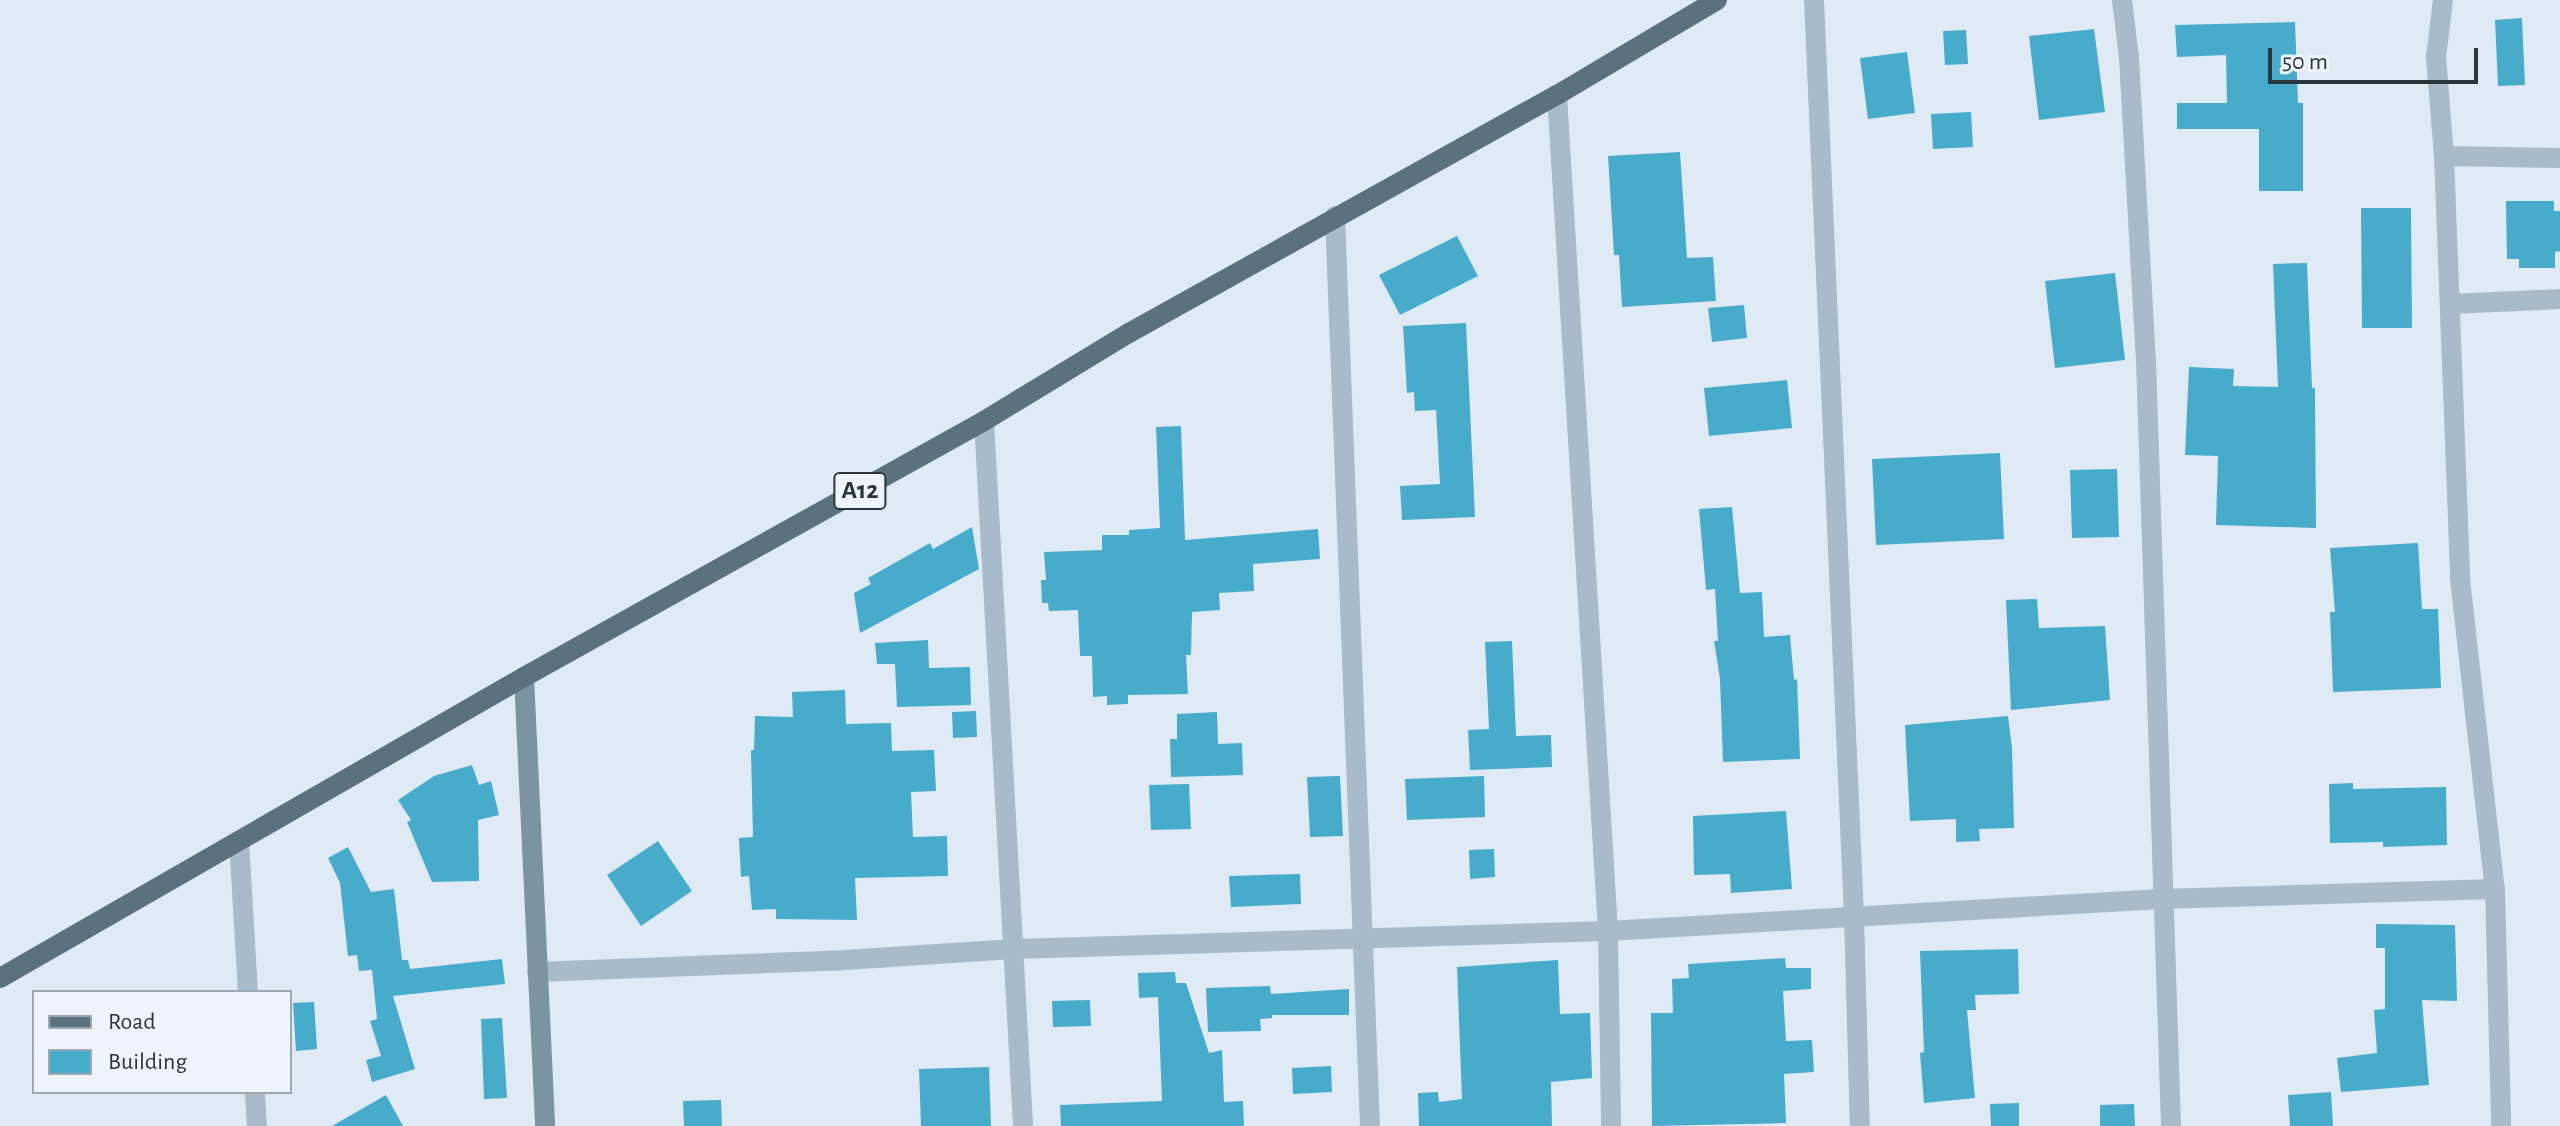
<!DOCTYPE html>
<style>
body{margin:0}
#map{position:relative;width:2560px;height:1126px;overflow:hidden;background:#e0eaf4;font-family:"Alegreya Sans",sans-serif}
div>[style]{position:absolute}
.building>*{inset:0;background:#47abcc}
.street>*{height:20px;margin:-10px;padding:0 10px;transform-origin:10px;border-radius:10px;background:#a8bbcb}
.secondary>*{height:20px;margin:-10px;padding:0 10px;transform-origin:10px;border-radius:10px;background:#7b94a2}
.primary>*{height:20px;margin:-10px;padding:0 10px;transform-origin:10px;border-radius:10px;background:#5b727e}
span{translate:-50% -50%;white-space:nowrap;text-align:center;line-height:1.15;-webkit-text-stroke:6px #edf4fb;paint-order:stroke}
.shield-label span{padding:2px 6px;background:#edf4fb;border:2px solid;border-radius:6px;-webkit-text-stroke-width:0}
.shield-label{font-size:26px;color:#2a363b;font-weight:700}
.legend{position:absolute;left:32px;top:990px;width:260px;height:104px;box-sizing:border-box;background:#edf4fb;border:2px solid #9fa8ae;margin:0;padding:10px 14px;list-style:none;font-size:24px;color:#2a363b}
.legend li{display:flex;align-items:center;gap:16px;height:40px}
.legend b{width:40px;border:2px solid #9fa8ae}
.scale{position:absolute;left:2268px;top:48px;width:210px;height:36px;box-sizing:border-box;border:4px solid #2a363b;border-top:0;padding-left:10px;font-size:24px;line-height:28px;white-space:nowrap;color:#2a363b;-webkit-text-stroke:6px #edf4fb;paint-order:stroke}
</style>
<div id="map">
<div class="building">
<i style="clip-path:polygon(2522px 18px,2525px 85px,2498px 86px,2495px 20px)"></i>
<i style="clip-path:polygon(2295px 22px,2298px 103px,2303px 103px,2303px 191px,2259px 191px,2259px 129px,2177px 129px,2177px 103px,2227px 103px,2226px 55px,2177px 57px,2175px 25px)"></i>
<i style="clip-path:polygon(2094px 29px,2105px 112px,2039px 120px,2029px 36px)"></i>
<i style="clip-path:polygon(1966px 30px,1968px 64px,1945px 65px,1943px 31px)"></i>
<i style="clip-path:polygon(1907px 52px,1915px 113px,1868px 119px,1860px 58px)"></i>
<i style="clip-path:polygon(1971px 112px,1973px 147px,1933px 149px,1931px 114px)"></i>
<i style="clip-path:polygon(1680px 152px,1687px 258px,1713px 257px,1716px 301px,1622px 307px,1619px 255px,1614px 255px,1608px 156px)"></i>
<i style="clip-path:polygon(2506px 201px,2554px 201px,2554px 211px,2560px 211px,2560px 251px,2555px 252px,2555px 268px,2519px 268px,2519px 259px,2507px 259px)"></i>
<i style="clip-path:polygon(2361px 208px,2411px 208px,2412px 328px,2362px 328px)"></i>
<i style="clip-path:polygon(1457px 236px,1478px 276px,1400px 315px,1379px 275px)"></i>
<i style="clip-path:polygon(2307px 263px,2312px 388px,2315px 388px,2316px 528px,2216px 525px,2218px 456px,2185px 455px,2189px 367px,2234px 369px,2233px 386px,2278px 387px,2273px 264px)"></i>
<i style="clip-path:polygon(2115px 273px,2125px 360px,2055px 368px,2045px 281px)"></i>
<i style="clip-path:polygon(1744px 305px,1747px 338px,1712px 342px,1708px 308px)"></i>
<i style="clip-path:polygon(1466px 323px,1475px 517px,1402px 520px,1400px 486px,1440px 484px,1436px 410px,1415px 411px,1414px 392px,1407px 393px,1403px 326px)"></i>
<i style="clip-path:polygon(1787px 380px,1792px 428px,1709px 436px,1704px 388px)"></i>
<i style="clip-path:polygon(1181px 426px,1185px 540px,1318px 529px,1320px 559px,1253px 564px,1254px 591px,1219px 593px,1220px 610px,1192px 612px,1191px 655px,1186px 655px,1188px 694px,1128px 695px,1128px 704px,1107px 705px,1107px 696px,1093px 697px,1092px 656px,1080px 656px,1078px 610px,1049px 611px,1048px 603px,1042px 603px,1041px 580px,1046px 580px,1044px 552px,1102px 550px,1102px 535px,1129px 535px,1129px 530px,1160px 528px,1156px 427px)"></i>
<i style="clip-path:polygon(2000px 453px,2004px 539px,1876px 545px,1872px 459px)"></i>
<i style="clip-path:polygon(2117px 469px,2119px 537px,2072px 538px,2070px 470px)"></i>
<i style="clip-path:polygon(1732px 507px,1740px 593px,1762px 592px,1764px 637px,1790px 635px,1794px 680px,1797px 679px,1800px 759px,1723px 762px,1720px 679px,1714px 641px,1718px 641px,1715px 589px,1706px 590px,1699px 509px)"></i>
<i style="clip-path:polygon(972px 527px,979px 569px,860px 633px,854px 593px,871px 584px,868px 578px,930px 543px,933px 549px)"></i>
<i style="clip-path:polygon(2418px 543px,2422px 609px,2438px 609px,2441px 688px,2333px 692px,2330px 612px,2335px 612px,2330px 548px)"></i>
<i style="clip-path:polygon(2037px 599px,2039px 628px,2105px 626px,2110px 700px,2011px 710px,2006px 600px)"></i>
<i style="clip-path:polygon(928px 640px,929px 668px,970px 667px,971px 705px,897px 707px,895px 664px,877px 664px,875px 643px)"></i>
<i style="clip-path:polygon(1512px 641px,1516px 736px,1551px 735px,1552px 767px,1470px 770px,1468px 730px,1489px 729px,1485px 642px)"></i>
<i style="clip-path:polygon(845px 690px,846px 724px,891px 723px,892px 751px,934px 750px,936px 791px,911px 792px,913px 837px,947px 836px,948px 876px,855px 878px,857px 920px,776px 919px,776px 909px,752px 910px,749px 876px,741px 877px,739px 838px,753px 837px,751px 750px,754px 750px,755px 716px,793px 717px,792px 692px)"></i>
<i style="clip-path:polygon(976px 711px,977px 737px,953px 738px,952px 712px)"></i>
<i style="clip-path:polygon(1217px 712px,1218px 744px,1242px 743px,1243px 775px,1171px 777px,1170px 739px,1177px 739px,1177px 714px)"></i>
<i style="clip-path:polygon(2008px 716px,2012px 748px,2014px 828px,1979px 829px,1980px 841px,1956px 842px,1956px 819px,1910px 821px,1905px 725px)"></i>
<i style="clip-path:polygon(472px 765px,479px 785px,491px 781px,499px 815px,478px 820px,479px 881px,432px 882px,407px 822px,411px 820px,398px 800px,434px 776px)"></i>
<i style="clip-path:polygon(1340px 776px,1343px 836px,1310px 837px,1307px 777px)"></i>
<i style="clip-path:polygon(1484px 776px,1485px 817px,1407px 820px,1405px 779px)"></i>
<i style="clip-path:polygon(2353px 783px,2353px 789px,2446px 787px,2447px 845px,2383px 847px,2383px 842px,2330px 843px,2329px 784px)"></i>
<i style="clip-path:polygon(1189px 784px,1191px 829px,1151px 830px,1149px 785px)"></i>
<i style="clip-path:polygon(1786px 811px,1792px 889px,1731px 893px,1730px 874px,1694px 875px,1693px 816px)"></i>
<i style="clip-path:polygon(658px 841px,692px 891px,641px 926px,607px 875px)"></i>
<i style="clip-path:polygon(348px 847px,371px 892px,394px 889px,402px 960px,408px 960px,410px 969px,502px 959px,505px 984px,393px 996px,415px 1069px,372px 1082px,366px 1060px,381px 1056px,370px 1021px,377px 1019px,372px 970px,359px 971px,357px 955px,348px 956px,340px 883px,328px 858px)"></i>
<i style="clip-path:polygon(1494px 849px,1495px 877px,1470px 879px,1469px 850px)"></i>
<i style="clip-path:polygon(1300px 874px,1301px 904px,1231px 907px,1229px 876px)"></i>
<i style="clip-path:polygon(2376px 924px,2455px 925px,2457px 1001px,2422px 1000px,2429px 1085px,2341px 1092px,2337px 1058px,2377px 1053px,2374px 1010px,2385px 1009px,2385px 948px,2376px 948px)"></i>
<i style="clip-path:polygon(2018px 949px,2019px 994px,1975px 995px,1976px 1010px,1967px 1010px,1975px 1098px,1924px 1103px,1920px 1053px,1924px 1052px,1920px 951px)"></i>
<i style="clip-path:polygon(1785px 958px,1786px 968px,1811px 968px,1811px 989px,1783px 991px,1786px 1041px,1812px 1040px,1814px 1072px,1784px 1074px,1786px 1123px,1652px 1126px,1651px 1013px,1673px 1013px,1672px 979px,1689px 978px,1688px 964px)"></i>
<i style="clip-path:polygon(1558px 960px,1560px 1014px,1590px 1013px,1592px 1078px,1551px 1082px,1552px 1126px,1419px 1126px,1418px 1093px,1438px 1092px,1439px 1102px,1462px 1099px,1457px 967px)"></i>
<i style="clip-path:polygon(1175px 972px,1176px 983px,1186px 983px,1209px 1053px,1222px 1050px,1224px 1102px,1243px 1101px,1244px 1126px,1061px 1126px,1060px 1105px,1162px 1101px,1158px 997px,1139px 998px,1138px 973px)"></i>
<i style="clip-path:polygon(1270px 986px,1271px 994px,1349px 989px,1349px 1015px,1272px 1015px,1272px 1018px,1260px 1019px,1261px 1031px,1208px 1032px,1206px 988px)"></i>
<i style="clip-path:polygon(1090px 1000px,1091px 1026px,1053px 1027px,1052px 1001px)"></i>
<i style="clip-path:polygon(314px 1002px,317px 1049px,296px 1051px,293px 1003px)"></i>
<i style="clip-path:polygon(502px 1018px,507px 1098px,484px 1099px,481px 1019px)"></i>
<i style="clip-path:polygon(1331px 1066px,1332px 1092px,1293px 1094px,1292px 1068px)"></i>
<i style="clip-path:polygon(989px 1067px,991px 1126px,921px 1126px,919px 1069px)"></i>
<i style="clip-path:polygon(2331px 1092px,2333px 1126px,2290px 1126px,2288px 1095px)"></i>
<i style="clip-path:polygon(386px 1095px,403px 1126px,332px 1126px)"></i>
<i style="clip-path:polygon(721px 1100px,722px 1126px,684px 1126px,683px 1101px)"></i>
<i style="clip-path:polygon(2019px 1103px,2019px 1126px,1991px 1126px,1990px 1104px)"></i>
<i style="clip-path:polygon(2134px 1104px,2135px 1126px,2100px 1126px,2100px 1105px)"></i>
</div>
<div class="street">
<i style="left:1814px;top:0;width:918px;rotate:87.5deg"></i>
<i style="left:1854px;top:917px;width:209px;rotate:88.4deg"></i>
<i style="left:2122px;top:0;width:58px;rotate:83.1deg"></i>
<i style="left:2129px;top:58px;width:302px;rotate:86.8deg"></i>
<i style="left:2146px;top:360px;width:766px;rotate:88.13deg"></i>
<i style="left:2443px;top:0;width:57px;rotate:97deg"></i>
<i style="left:2436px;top:57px;width:99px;rotate:85.4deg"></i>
<i style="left:2444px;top:156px;width:423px;rotate:87.8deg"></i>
<i style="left:2460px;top:579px;width:312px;rotate:83.6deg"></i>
<i style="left:2495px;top:889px;width:237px;rotate:88.5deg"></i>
<i style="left:1557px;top:95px;width:838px;rotate:86.51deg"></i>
<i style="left:1608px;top:931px;width:195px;rotate:89.1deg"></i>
<i style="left:2444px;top:156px;width:116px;rotate:1deg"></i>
<i style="left:1335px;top:216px;width:911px;rotate:87.8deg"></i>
<i style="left:2451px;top:304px;width:109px;rotate:-2.6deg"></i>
<i style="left:984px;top:421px;width:706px;rotate:86.83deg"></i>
<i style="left:239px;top:841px;width:151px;rotate:86.6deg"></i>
<i style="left:537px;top:972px;width:308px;rotate:-2.2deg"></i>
<i style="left:845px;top:960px;width:169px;rotate:-3.7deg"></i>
<i style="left:1014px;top:949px;width:594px;rotate:-1.74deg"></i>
<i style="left:1608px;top:931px;width:554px;rotate:-3.31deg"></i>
<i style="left:2161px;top:899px;width:334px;rotate:-1.7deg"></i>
<i style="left:255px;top:1092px;width:34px;rotate:87deg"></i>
</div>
<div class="secondary">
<i style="left:524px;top:677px;width:449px;rotate:87.3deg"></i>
</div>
<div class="primary">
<i style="left:0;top:978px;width:604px;rotate:-29.87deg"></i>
<i style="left:524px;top:677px;width:526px;rotate:-29.1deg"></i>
<i style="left:984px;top:421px;width:170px;rotate:-31.3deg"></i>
<i style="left:1129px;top:333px;width:490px;rotate:-29.1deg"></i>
<i style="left:1557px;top:95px;width:186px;rotate:-30.7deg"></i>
</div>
<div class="shield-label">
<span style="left:860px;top:491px">A12</span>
</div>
<ul class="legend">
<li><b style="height:10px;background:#5b727e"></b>Road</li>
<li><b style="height:22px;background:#47abcc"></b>Building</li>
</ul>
<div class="scale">50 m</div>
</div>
